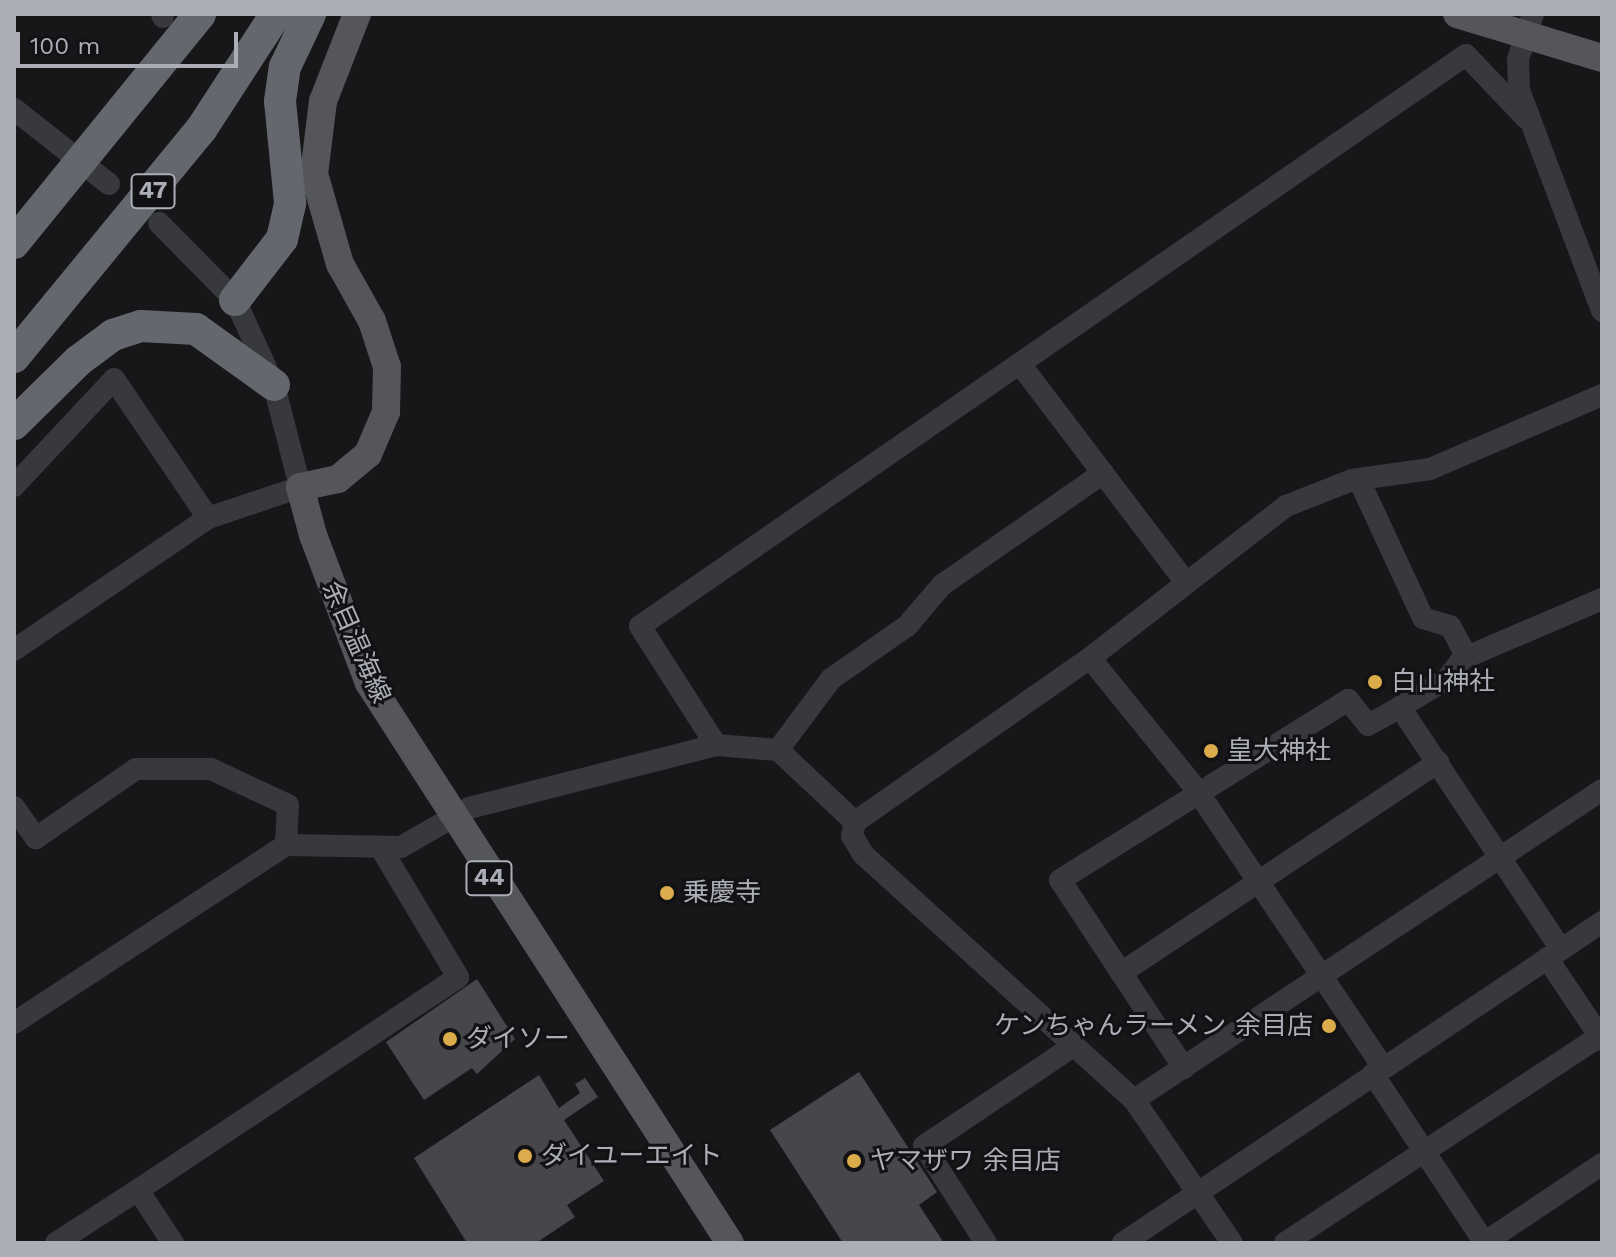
<!DOCTYPE html>
<meta charset="utf-8">
<style>
body{margin:0}
#map{position:relative;width:1616px;height:1257px;overflow:hidden;background:#171719;font-family:"Work Sans","Noto Sans JP",sans-serif}
div>[style]{position:absolute}
.building>*{inset:0;background:#46474b}
.minor>*{height:22px;margin:-11px;padding:0 11px;transform-origin:11px;border-radius:11px;background:#38393d}
.major>*{height:28px;margin:-14px;padding:0 14px;transform-origin:14px;border-radius:14px;background:#55565c}
.highway>*{height:32px;margin:-16px;padding:0 16px;transform-origin:16px;border-radius:16px;background:#65676e}
.dots>*{width:22px;height:22px;translate:-50% -50%;box-sizing:border-box;border:4px solid #121214;border-radius:50%}
span{translate:-50% -50%;white-space:nowrap;text-align:center;line-height:1.15;-webkit-text-stroke:6px #121214;paint-order:stroke}
.shield-label span{padding:2px 6px;background:#121214;border:2px solid;border-radius:6px;-webkit-text-stroke-width:0}
.shield-label{font-size:24px;color:#abaeb7;font-weight:700}
.street-label{font-size:26px;color:#abaeb7}
.poi-label{font-size:26px;color:#abaeb7}
.left{translate:0 -50%;text-align:left}
.right{translate:-100% -50%;text-align:right}
.frame{position:absolute;inset:0;border:16px solid #abaeb7;pointer-events:none}
.scale{position:absolute;left:16px;top:32px;width:222px;height:36px;box-sizing:border-box;border:4px solid #abaeb7;border-top:0;padding-left:10px;font-size:24px;line-height:28px;white-space:nowrap;color:#abaeb7;-webkit-text-stroke:6px #121214;paint-order:stroke}
</style>
<div id="map">
<div class="building">
<i style="clip-path:polygon(477px 979px,515px 1039px,477px 1074px,472px 1068px,424px 1100px,386px 1042px)"></i>
<i style="clip-path:polygon(859px 1072px,937px 1192px,919px 1205px,944px 1243px,843px 1243px,770px 1130px)"></i>
<i style="clip-path:polygon(539px 1075px,559px 1108px,580px 1093px,575px 1084px,585px 1078px,598px 1097px,564px 1120px,604px 1181px,567px 1205px,575px 1217px,536px 1243px,467px 1243px,414px 1158px)"></i>
</div>
<div class="minor">
<i style="left:162px;top:14px;width:3px;rotate:72deg"></i>
<i style="left:1533px;top:14px;width:47px;rotate:108.4deg"></i>
<i style="left:1518px;top:59px;width:31px;rotate:88deg"></i>
<i style="left:1519px;top:90px;width:236px;rotate:69.4deg"></i>
<i style="left:14px;top:109px;width:121px;rotate:38.3deg"></i>
<i style="left:1020px;top:364px;width:273px;rotate:52.8deg"></i>
<i style="left:1359px;top:480px;width:152px;rotate:65.1deg"></i>
<i style="left:1423px;top:618px;width:28px;rotate:17deg"></i>
<i style="left:1450px;top:626px;width:35px;rotate:61deg"></i>
<i style="left:14px;top:486px;width:146px;rotate:-46.9deg"></i>
<i style="left:114px;top:379px;width:168px;rotate:55.9deg"></i>
<i style="left:14px;top:650px;width:235px;rotate:-34.2deg"></i>
<i style="left:208px;top:518px;width:97px;rotate:-18.6deg"></i>
<i style="left:300px;top:487px;width:105px;rotate:-104.3deg"></i>
<i style="left:274px;top:385px;width:94px;rotate:-114.6deg"></i>
<i style="left:235px;top:300px;width:108px;rotate:-134.6deg"></i>
<i style="left:1090px;top:658px;width:169px;rotate:51deg"></i>
<i style="left:1196px;top:789px;width:335px;rotate:56.1deg"></i>
<i style="left:1400px;top:707px;width:55px;rotate:-30.8deg"></i>
<i style="left:1447px;top:679px;width:25px;rotate:-53deg"></i>
<i style="left:1462px;top:659px;width:152px;rotate:-23.2deg"></i>
<i style="left:716px;top:745px;width:141px;rotate:-122.6deg"></i>
<i style="left:640px;top:626px;width:1004px;rotate:-34.66deg"></i>
<i style="left:1466px;top:55px;width:87px;rotate:46.4deg"></i>
<i style="left:778px;top:750px;width:89px;rotate:-53.3deg"></i>
<i style="left:831px;top:679px;width:93px;rotate:-34.9deg"></i>
<i style="left:907px;top:626px;width:54px;rotate:-49.5deg"></i>
<i style="left:942px;top:585px;width:196px;rotate:-34.8deg"></i>
<i style="left:14px;top:807px;width:38px;rotate:55deg"></i>
<i style="left:36px;top:838px;width:121px;rotate:-34.6deg"></i>
<i style="left:136px;top:769px;width:75px"></i>
<i style="left:211px;top:769px;width:85px;rotate:25.1deg"></i>
<i style="left:288px;top:805px;width:40px;rotate:92.9deg"></i>
<i style="left:1547px;top:958px;width:99px;rotate:56.1deg"></i>
<i style="left:1121px;top:973px;width:381px;rotate:-33.6deg"></i>
<i style="left:14px;top:1023px;width:325px;rotate:-33.2deg"></i>
<i style="left:286px;top:845px;width:115px;rotate:1deg"></i>
<i style="left:401px;top:847px;width:78px;rotate:-29.8deg"></i>
<i style="left:469px;top:808px;width:255px;rotate:-14.3deg"></i>
<i style="left:716px;top:745px;width:62px;rotate:4.6deg"></i>
<i style="left:778px;top:750px;width:105px;rotate:43.1deg"></i>
<i style="left:1184px;top:1068px;width:225px;rotate:-123.4deg"></i>
<i style="left:1060px;top:880px;width:340px;rotate:-32deg"></i>
<i style="left:1348px;top:700px;width:32px;rotate:51deg"></i>
<i style="left:1368px;top:725px;width:37px;rotate:-29deg"></i>
<i style="left:1400px;top:707px;width:291px;rotate:56.4deg"></i>
<i style="left:1373px;top:1074px;width:203px;rotate:56.5deg"></i>
<i style="left:1134px;top:1100px;width:561px;rotate:-33.52deg"></i>
<i style="left:138px;top:1190px;width:384px;rotate:-33.6deg"></i>
<i style="left:458px;top:977px;width:148px;rotate:-120.9deg"></i>
<i style="left:56px;top:1243px;width:98px;rotate:-32.9deg"></i>
<i style="left:138px;top:1190px;width:64px;rotate:56.6deg"></i>
<i style="left:986px;top:1243px;width:115px;rotate:-122.6deg"></i>
<i style="left:924px;top:1146px;width:178px;rotate:-33.8deg"></i>
<i style="left:1123px;top:1243px;width:577px;rotate:-33.83deg"></i>
<i style="left:1232px;top:1243px;width:173px;rotate:-124.4deg"></i>
<i style="left:1134px;top:1100px;width:366px;rotate:-137.8deg"></i>
<i style="left:863px;top:854px;width:21px;rotate:-121deg"></i>
<i style="left:852px;top:836px;width:14px;rotate:-78deg"></i>
<i style="left:855px;top:822px;width:287px;rotate:-34.9deg"></i>
<i style="left:1090px;top:658px;width:248px;rotate:-37.8deg"></i>
<i style="left:1286px;top:506px;width:71px;rotate:-21.5deg"></i>
<i style="left:1352px;top:480px;width:79px;rotate:-8deg"></i>
<i style="left:1430px;top:469px;width:187px;rotate:-23.3deg"></i>
<i style="left:1285px;top:1243px;width:379px;rotate:-33.3deg"></i>
<i style="left:1484px;top:1243px;width:142px;rotate:-33.8deg"></i>
</div>
<div class="major">
<i style="left:357px;top:14px;width:93px;rotate:111.3deg"></i>
<i style="left:323px;top:101px;width:74px;rotate:97deg"></i>
<i style="left:314px;top:174px;width:94px;rotate:73.9deg"></i>
<i style="left:340px;top:264px;width:65px;rotate:60.7deg"></i>
<i style="left:372px;top:321px;width:48px;rotate:71.9deg"></i>
<i style="left:387px;top:367px;width:45px;rotate:91.3deg"></i>
<i style="left:386px;top:412px;width:46px;rotate:113.2deg"></i>
<i style="left:368px;top:454px;width:39px;rotate:140deg"></i>
<i style="left:338px;top:479px;width:39px;rotate:168deg"></i>
<i style="left:300px;top:487px;width:50px;rotate:74.8deg"></i>
<i style="left:313px;top:535px;width:158px;rotate:69.3deg"></i>
<i style="left:369px;top:683px;width:666px;rotate:57.19deg"></i>
<i style="left:1457px;top:14px;width:152px;rotate:16.9deg"></i>
</div>
<div class="highway">
<i style="left:14px;top:243px;width:295px;rotate:-50.9deg"></i>
<i style="left:235px;top:300px;width:77px;rotate:-52.4deg"></i>
<i style="left:282px;top:239px;width:37px;rotate:-77deg"></i>
<i style="left:290px;top:203px;width:102px;rotate:-95.6deg"></i>
<i style="left:280px;top:101px;width:34px;rotate:-82deg"></i>
<i style="left:285px;top:67px;width:59px;rotate:-64.7deg"></i>
<i style="left:14px;top:357px;width:296px;rotate:-50.6deg"></i>
<i style="left:202px;top:128px;width:136px;rotate:-57deg"></i>
<i style="left:14px;top:424px;width:90px;rotate:-44.5deg"></i>
<i style="left:78px;top:361px;width:44px;rotate:-36.6deg"></i>
<i style="left:113px;top:335px;width:29px;rotate:-18deg"></i>
<i style="left:141px;top:326px;width:55px;rotate:3.1deg"></i>
<i style="left:196px;top:329px;width:96px;rotate:35.7deg"></i>
</div>
<div class="dots">
<i style="left:1375px;top:682px;background:#dcac4c"></i>
<i style="left:1211px;top:751px;background:#dcac4c"></i>
<i style="left:667px;top:893px;background:#dcac4c"></i>
<i style="left:1329px;top:1026px;background:#dcac4c"></i>
<i style="left:450px;top:1039px;background:#dcac4c"></i>
<i style="left:525px;top:1156px;background:#dcac4c"></i>
<i style="left:854px;top:1161px;background:#dcac4c"></i>
</div>
<div class="shield-label">
<span style="left:153px;top:191px">47</span>
<span style="left:489px;top:878px">44</span>
</div>
<div class="street-label">
<span style="left:356px;top:642px;rotate:66deg">余目温海線</span>
</div>
<div class="poi-label">
<span class="left" style="left:1391px;top:682px">白山神社</span>
<span class="left" style="left:1227px;top:751px">皇大神社</span>
<span class="left" style="left:683px;top:893px">乗慶寺</span>
<span class="right" style="left:1313px;top:1026px">ケンちゃんラーメン 余目店</span>
<span class="left" style="left:466px;top:1039px">ダイソー</span>
<span class="left" style="left:541px;top:1156px">ダイユーエイト</span>
<span class="left" style="left:870px;top:1161px">ヤマザワ 余目店</span>
</div>
<div class="frame"></div>
<div class="scale">100 m</div>
</div>
